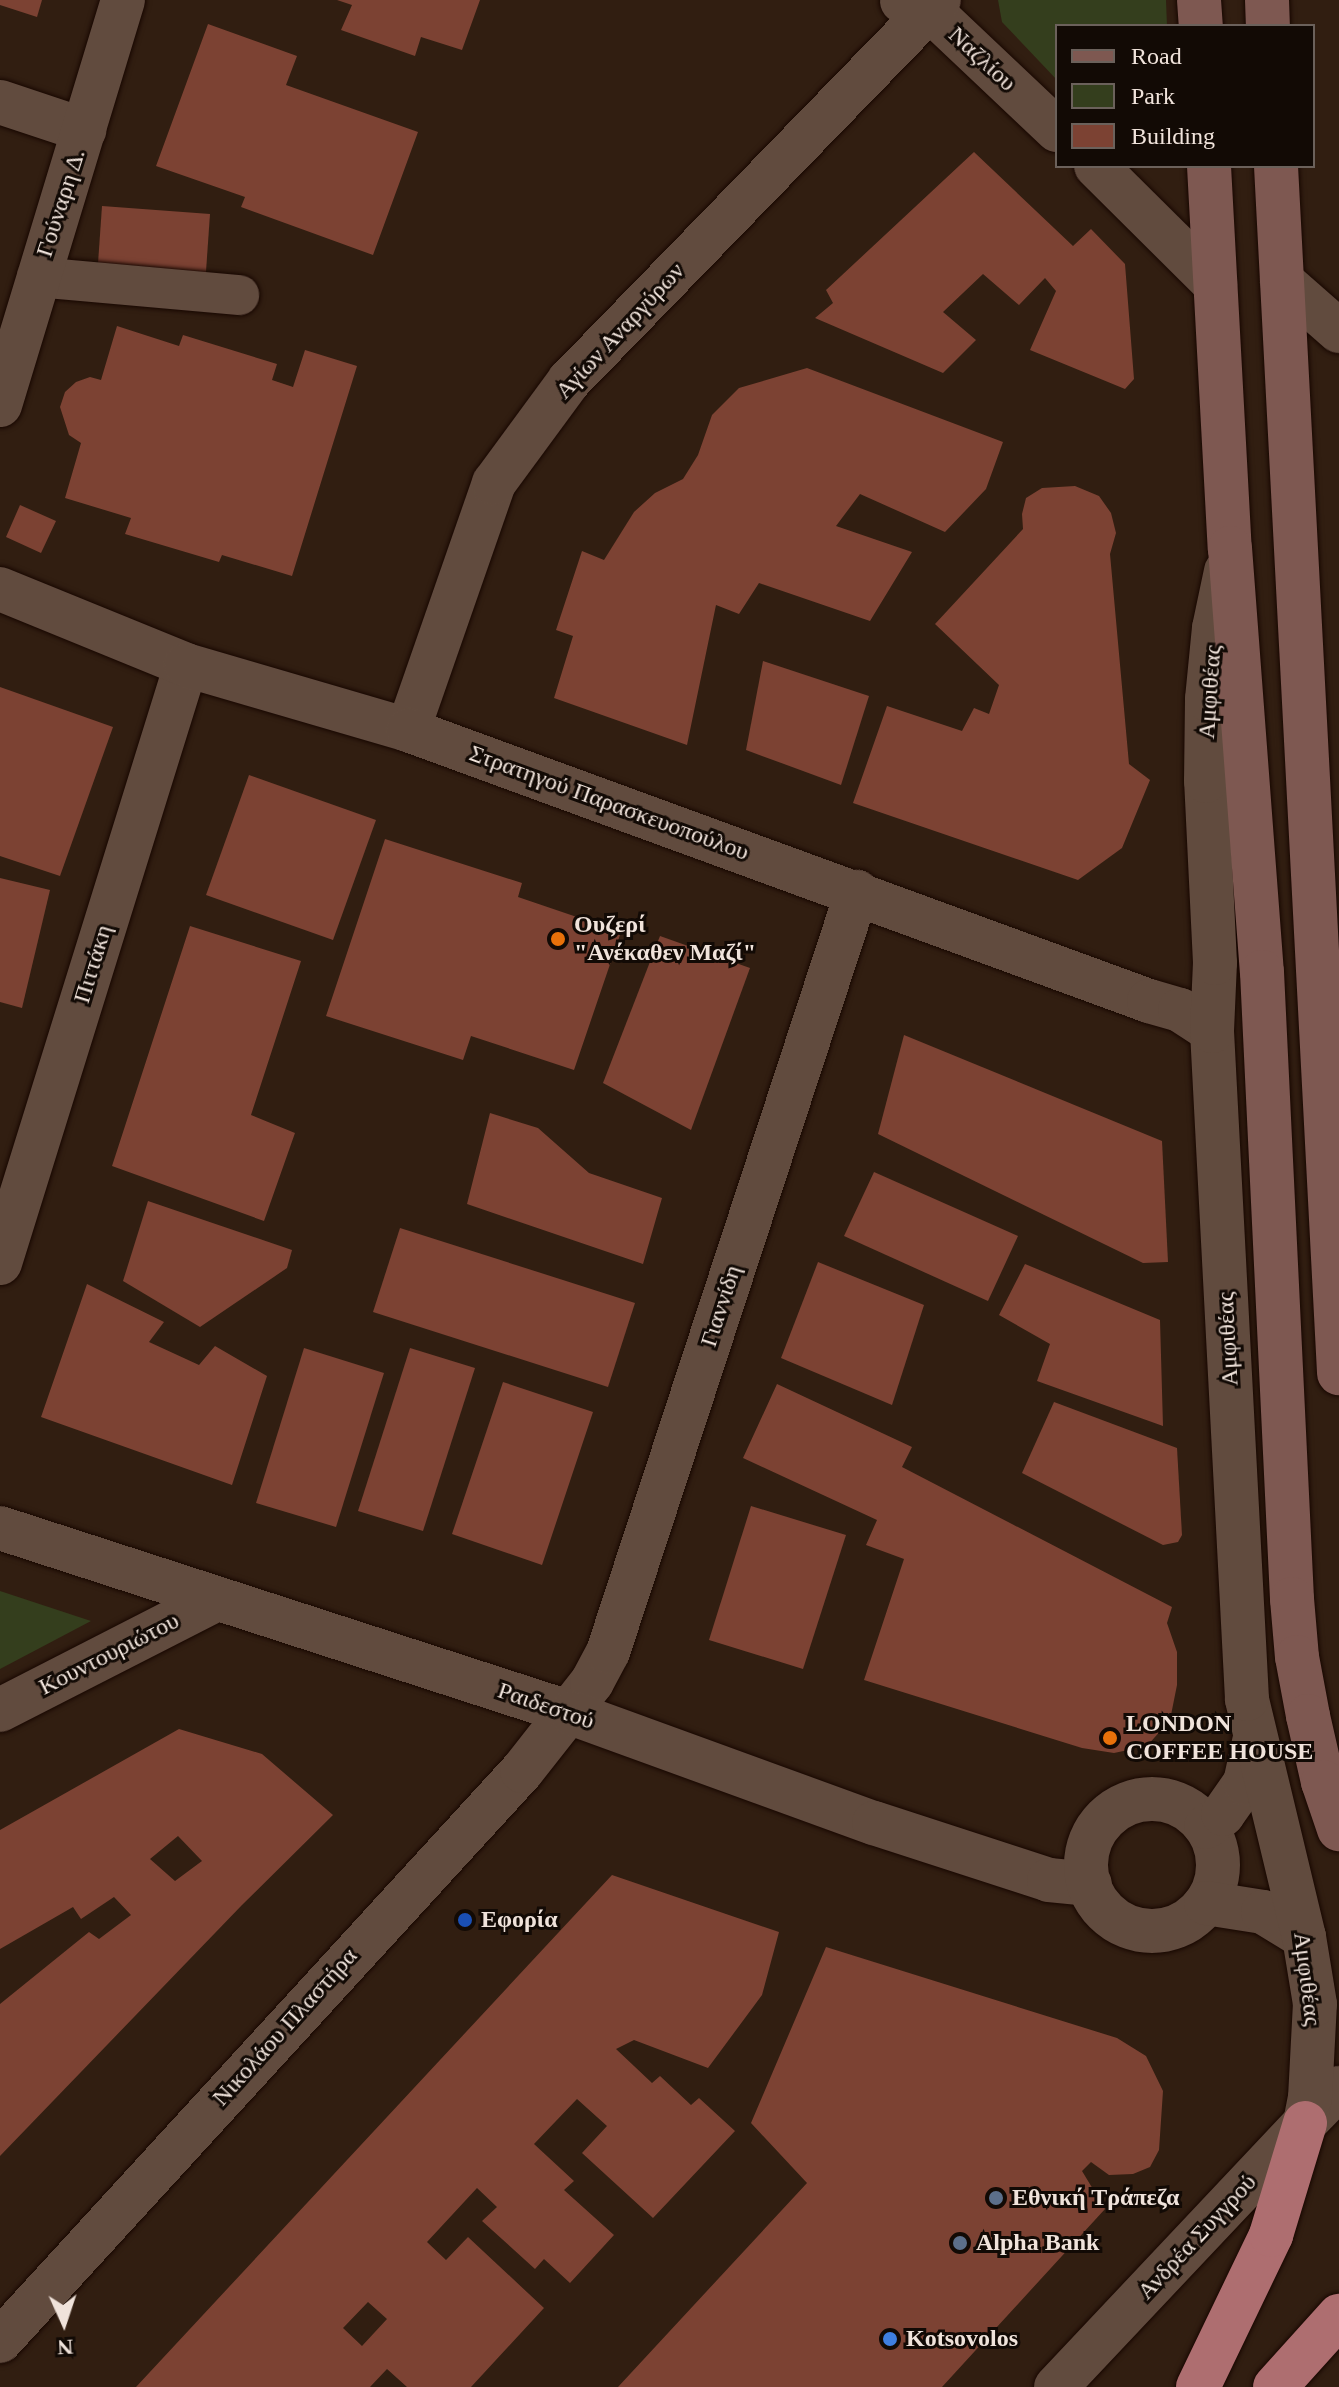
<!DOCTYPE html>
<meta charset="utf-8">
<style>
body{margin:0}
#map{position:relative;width:1339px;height:2387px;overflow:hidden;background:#311e11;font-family:Georgia,serif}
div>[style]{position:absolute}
.green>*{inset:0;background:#343e1d}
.building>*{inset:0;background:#7c4233}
.roads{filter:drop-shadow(0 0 2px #180701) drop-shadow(0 0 2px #180701)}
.pedestrian>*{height:40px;margin:-20px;padding:0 20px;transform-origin:20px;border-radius:20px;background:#614b3e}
.minor>*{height:44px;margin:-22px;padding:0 22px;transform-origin:22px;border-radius:22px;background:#614b3e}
.tertiary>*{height:44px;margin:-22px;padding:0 22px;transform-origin:22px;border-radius:22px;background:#614b3e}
.tertiary>.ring{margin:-22px;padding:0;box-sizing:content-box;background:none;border:44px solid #614b3e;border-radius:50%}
.secondary>*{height:44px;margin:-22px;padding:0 22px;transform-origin:22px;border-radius:22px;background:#7e5851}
.trunk>*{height:44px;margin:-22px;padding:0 22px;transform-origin:22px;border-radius:22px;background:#ae6e70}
.dots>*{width:22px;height:22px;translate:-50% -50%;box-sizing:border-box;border:4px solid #120a05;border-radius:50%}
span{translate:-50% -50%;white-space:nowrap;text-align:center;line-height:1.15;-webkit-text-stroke:6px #120a05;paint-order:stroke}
.street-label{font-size:24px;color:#f0e3db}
.poi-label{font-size:24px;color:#f0e3db;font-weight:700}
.left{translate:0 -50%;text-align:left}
.legend{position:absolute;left:1055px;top:24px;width:260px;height:144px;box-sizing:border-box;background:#120a05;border:2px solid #6b615b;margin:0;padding:10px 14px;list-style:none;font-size:24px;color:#f0e3db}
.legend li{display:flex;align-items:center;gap:16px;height:40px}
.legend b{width:40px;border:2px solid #6b615b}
.north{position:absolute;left:24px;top:2283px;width:80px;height:80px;-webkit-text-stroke:6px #120a05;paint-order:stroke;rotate:177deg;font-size:22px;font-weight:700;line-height:32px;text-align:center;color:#f0e3db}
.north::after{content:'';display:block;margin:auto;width:28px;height:36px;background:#f0e3db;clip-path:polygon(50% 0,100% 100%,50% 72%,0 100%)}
</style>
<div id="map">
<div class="green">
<i style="clip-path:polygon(998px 0,1166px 0,1167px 26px,1057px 26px,1057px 80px,1002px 22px)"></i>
<i style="clip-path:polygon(0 1591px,91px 1621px,0 1669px)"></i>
</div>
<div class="building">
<i style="clip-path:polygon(0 0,42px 0,37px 17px,0 5px)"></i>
<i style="clip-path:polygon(337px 0,480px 0,462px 50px,421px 37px,415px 56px,341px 30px,352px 5px)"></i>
<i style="clip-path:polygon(208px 24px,297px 56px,286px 85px,418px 132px,373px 255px,241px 207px,245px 197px,156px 166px)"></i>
<i style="clip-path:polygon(974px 152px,1073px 246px,1091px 229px,1125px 264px,1134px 379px,1125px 389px,1030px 350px,1056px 291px,1045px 278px,1019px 305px,983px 274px,943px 312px,976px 340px,943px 373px,815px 318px,833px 303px,826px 290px)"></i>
<i style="clip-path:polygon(102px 206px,210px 214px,205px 286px,97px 278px)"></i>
<i style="clip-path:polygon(117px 326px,179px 346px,183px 335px,277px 364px,272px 380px,293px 387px,305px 350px,357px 366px,292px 576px,222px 555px,219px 562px,125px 534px,131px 518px,65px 498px,81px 443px,69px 435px,60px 407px,65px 392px,76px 382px,90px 377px,101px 380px)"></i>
<i style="clip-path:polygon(807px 368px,1003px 442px,986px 489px,945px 532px,860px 494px,836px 526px,912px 552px,870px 621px,759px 583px,739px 614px,716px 605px,687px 745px,554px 698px,573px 636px,556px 630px,582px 551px,604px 560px,634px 512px,655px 493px,683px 479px,698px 455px,712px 415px,739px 388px)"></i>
<i style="clip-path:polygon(1075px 486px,1099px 496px,1111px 513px,1116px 533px,1110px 554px,1129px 764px,1150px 780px,1122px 848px,1078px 880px,853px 803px,887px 706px,962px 731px,974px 708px,989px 714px,999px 685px,935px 624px,1023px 529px,1022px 514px,1026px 498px,1042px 488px)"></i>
<i style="clip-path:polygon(20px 505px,56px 521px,41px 553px,6px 537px)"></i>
<i style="clip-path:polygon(763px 661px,869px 696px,841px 785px,746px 750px)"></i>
<i style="clip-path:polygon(0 687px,113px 727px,60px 876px,0 856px)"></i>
<i style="clip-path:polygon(249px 775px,376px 820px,333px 940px,206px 895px)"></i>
<i style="clip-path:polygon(385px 839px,522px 883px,518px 897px,621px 932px,574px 1070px,471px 1036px,463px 1060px,326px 1016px)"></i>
<i style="clip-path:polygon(0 878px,50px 890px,22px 1008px,0 1002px)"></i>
<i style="clip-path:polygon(190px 926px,301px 961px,251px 1115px,295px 1133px,264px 1221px,112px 1166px)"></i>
<i style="clip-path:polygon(660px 936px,750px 968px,691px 1130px,603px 1083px)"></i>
<i style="clip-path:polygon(904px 1035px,1162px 1141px,1168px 1262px,1143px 1263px,878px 1134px)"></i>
<i style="clip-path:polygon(490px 1113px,538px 1128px,589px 1173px,662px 1198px,643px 1264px,467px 1204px)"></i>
<i style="clip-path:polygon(874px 1172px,1018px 1236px,988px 1301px,844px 1236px)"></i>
<i style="clip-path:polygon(148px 1201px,292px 1250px,287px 1268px,200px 1327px,123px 1281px)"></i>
<i style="clip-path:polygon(400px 1228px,635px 1303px,608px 1387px,373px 1312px)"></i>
<i style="clip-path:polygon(818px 1262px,924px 1305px,892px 1405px,781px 1358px)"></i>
<i style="clip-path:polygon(1025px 1264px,1160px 1320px,1163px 1426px,1037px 1381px,1050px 1344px,999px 1315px)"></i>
<i style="clip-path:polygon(87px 1284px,164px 1322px,149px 1342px,199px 1365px,215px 1346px,267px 1376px,232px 1485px,41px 1417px)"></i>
<i style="clip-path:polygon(304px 1348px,384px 1373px,336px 1527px,256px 1503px)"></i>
<i style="clip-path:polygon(410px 1348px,475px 1368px,423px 1531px,358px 1511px)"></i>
<i style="clip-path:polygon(503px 1382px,593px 1412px,542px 1565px,452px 1534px)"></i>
<i style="clip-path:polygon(777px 1384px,912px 1447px,902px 1467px,1172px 1607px,1167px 1623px,1177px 1652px,1177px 1685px,1170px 1720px,1147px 1746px,1114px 1753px,1082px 1748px,864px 1680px,904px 1559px,866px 1545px,877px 1520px,743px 1458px)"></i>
<i style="clip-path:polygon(1054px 1402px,1177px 1448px,1182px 1535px,1178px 1542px,1163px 1545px,1022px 1473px)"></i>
<i style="clip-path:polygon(751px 1506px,846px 1535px,803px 1669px,709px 1640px)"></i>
<i style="clip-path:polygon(evenodd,179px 1729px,262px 1754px,333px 1815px,242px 1905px,0 2156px,0 2004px,89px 1932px,99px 1939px,131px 1915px,114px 1897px,81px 1919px,73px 1907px,0 1949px,0 1830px,179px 1729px,178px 1836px,202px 1861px,175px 1881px,150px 1859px,178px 1836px)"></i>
<i style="clip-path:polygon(evenodd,612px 1875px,779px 1932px,762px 1995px,708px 2068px,634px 2040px,616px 2049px,652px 2083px,660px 2076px,691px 2105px,699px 2098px,735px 2131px,653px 2218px,582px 2153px,607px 2126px,577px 2099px,534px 2144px,574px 2181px,564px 2190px,614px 2235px,570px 2283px,544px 2259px,535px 2269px,482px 2221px,497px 2207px,477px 2188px,427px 2242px,446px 2260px,468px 2237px,544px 2308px,471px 2387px,407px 2387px,387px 2369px,370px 2387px,136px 2387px,612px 1875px,368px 2302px,387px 2319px,362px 2346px,343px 2328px,368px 2302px)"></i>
<i style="clip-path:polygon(826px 1947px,1117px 2038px,1146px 2056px,1163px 2091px,1159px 2150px,1150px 2167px,1133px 2174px,1109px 2175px,1091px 2162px,1082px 2171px,1105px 2209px,942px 2387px,618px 2387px,807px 2183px,751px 2123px)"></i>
</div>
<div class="roads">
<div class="pedestrian">
<i style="left:37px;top:277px;width:203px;rotate:5.1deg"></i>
</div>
<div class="minor">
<i style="left:902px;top:1px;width:29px;rotate:18deg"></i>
<i style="left:930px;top:10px;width:175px;rotate:43.4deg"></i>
<i style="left:0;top:102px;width:89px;rotate:18.4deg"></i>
<i style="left:1096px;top:166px;width:168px;rotate:44.8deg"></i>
<i style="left:1282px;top:281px;width:76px;rotate:41.3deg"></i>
<i style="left:0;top:405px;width:423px;rotate:-73.1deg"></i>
<i style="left:408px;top:730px;width:262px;rotate:-70.8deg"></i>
<i style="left:494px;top:483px;width:127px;rotate:-53.7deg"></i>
<i style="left:569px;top:381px;width:531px;rotate:-45.84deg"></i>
<i style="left:0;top:1263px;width:626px;rotate:-72.72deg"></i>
<i style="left:0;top:1710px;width:244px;rotate:-27.1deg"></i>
<i style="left:1305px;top:2123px;width:49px;rotate:-45.8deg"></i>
<i style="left:0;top:2341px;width:773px;rotate:-47.52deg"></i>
<i style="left:522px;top:1771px;width:113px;rotate:-51.8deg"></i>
<i style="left:592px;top:1682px;width:34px;rotate:-62deg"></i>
<i style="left:608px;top:1652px;width:800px;rotate:-71.86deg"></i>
</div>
<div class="tertiary">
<i style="left:0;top:589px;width:201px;rotate:22.2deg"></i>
<i style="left:186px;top:665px;width:231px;rotate:16.3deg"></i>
<i style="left:408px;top:730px;width:789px;rotate:20.09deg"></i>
<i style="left:1149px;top:1001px;width:32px;rotate:16deg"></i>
<i style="left:1180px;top:1010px;width:38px;rotate:33deg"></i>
<i style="left:0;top:1528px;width:600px;rotate:17.95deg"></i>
<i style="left:571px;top:1713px;width:322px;rotate:20deg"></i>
<i style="left:874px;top:1823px;width:184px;rotate:18deg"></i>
<i style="left:1049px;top:1880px;width:41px;rotate:5.6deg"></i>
<i class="ring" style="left:1086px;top:1799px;width:88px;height:88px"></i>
<i style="left:1206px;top:1827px;width:21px;rotate:-37deg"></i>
<i style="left:1223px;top:1814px;width:38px;rotate:-55deg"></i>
<i style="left:1245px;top:1783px;width:42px;rotate:-77.6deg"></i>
<i style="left:1206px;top:1903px;width:58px;rotate:9deg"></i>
<i style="left:1263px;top:1912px;width:48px;rotate:31.4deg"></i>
<i style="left:1056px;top:2387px;width:363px;rotate:-46.7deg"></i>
<i style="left:1305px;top:2123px;width:25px;rotate:-79deg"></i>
<i style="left:1310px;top:2098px;width:94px;rotate:-87deg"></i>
<i style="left:1315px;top:2004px;width:68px;rotate:-99.3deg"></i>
<i style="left:1304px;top:1937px;width:245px;rotate:-103.5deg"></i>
<i style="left:1247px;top:1699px;width:669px;rotate:-93deg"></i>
<i style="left:1212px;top:1031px;width:68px;rotate:-87.5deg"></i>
<i style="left:1215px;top:963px;width:182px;rotate:-92.8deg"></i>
<i style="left:1206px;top:781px;width:82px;rotate:-89.3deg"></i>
<i style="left:1207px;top:699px;width:71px;rotate:-84.4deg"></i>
<i style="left:1214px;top:628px;width:58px;rotate:-78.1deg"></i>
</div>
<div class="secondary">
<i style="left:1199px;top:0;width:26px;rotate:86deg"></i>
<i style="left:1267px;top:0;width:26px;rotate:88deg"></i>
<i style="left:1209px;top:166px;width:383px;rotate:86.9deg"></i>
<i style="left:1230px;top:548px;width:425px;rotate:85.7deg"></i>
<i style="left:1262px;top:972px;width:628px;rotate:87.26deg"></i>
<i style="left:1292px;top:1599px;width:58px;rotate:85.1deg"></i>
<i style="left:1297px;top:1657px;width:60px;rotate:79.4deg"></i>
<i style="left:1308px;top:1716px;width:68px;rotate:77.2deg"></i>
<i style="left:1323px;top:1782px;width:50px;rotate:71.2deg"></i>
<i style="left:1276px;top:166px;width:1209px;rotate:87.01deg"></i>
</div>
<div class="trunk">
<i style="left:1198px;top:2387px;width:169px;rotate:-64.3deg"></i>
<i style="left:1271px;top:2235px;width:117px;rotate:-73.1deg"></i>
<i style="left:1275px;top:2387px;width:96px;rotate:-48deg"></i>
</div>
</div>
<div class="dots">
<i style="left:558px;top:939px;background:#e8710a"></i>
<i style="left:1110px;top:1738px;background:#e8710a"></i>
<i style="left:465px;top:1920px;background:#1a4fb4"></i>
<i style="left:996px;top:2198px;background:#5c6f8a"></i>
<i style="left:960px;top:2243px;background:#5c6f8a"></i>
<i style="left:890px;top:2339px;background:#3f7fe0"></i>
</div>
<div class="street-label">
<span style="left:982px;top:59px;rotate:43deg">Ναζλίου</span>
<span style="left:61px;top:203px;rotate:-72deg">Γούναρη Δ.</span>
<span style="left:620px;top:331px;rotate:-47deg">Αγίων Αναργύρων</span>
<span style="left:1210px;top:692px;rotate:-86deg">Αμφιθέας</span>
<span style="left:609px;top:803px;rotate:20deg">Στρατηγού Παρασκευοπούλου</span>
<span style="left:93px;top:964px;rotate:-73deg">Πιττάκη</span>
<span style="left:721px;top:1306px;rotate:-72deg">Γιαννίδη</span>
<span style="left:1228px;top:1339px;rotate:-93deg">Αμφιθέας</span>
<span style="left:109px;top:1654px;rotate:-27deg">Κουντουριώτου</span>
<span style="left:546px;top:1706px;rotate:19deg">Ραιδεστού</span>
<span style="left:1307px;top:1979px;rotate:83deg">Αμφιθέας</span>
<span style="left:285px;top:2027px;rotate:-48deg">Νικολάου Πλαστήρα</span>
<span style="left:1197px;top:2237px;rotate:-47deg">Ανδρέα Συγγρού</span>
</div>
<div class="poi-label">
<span class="left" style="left:574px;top:939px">Ουζερί<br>"Ανέκαθεν Μαζί"</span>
<span class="left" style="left:1126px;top:1738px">LONDON<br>COFFEE HOUSE</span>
<span class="left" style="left:481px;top:1920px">Εφορία</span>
<span class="left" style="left:1012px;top:2198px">Εθνική Τράπεζα</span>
<span class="left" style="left:976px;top:2243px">Alpha Bank</span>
<span class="left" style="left:906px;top:2339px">Kotsovolos</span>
</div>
<ul class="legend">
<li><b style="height:10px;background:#7e5851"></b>Road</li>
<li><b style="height:22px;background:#343e1d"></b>Park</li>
<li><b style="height:22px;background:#7c4233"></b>Building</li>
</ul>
<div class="north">N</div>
</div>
